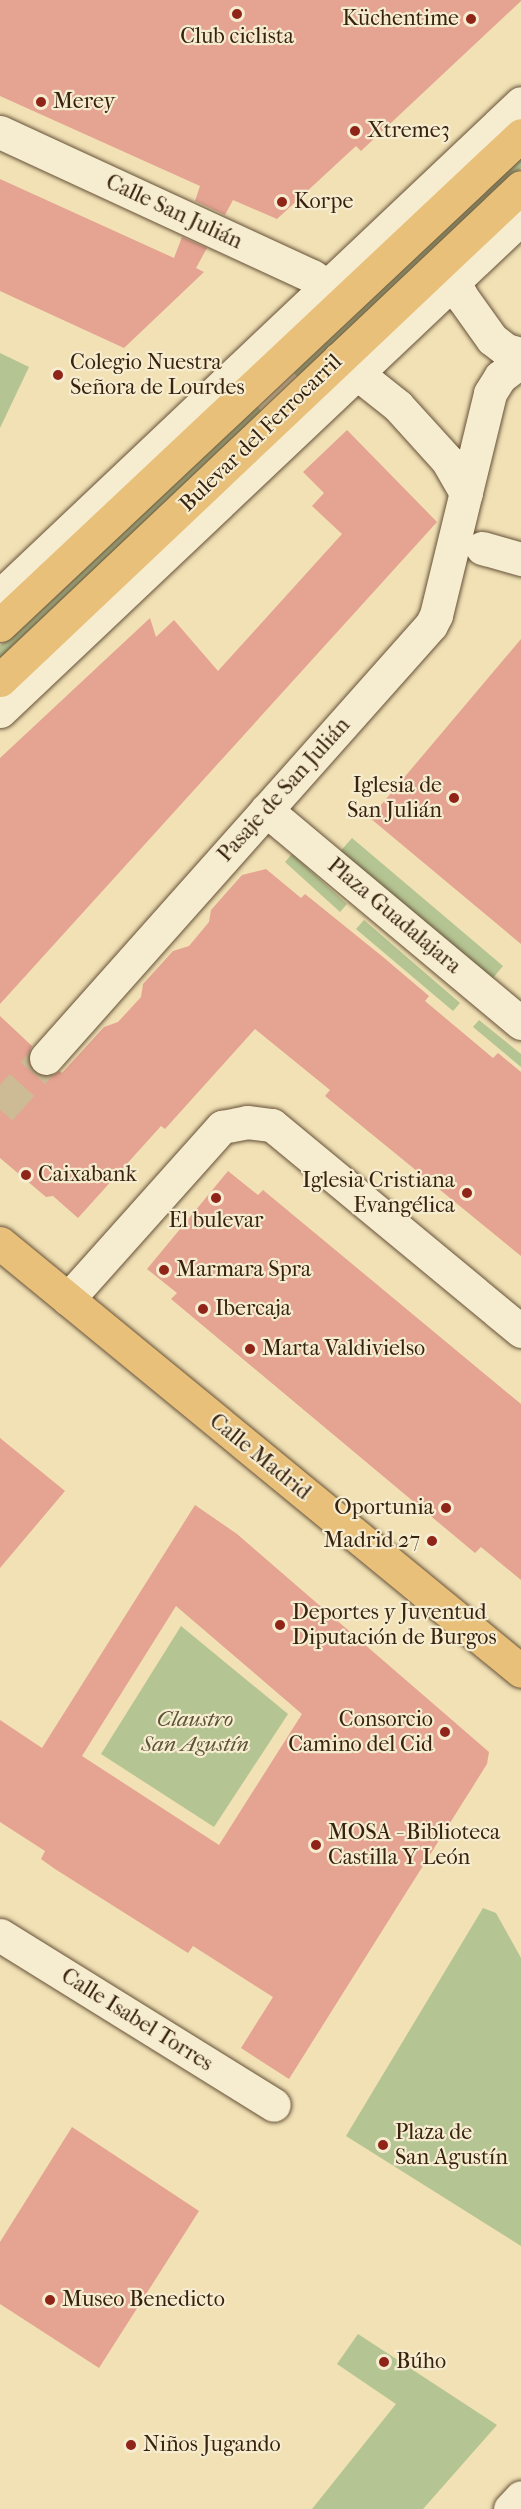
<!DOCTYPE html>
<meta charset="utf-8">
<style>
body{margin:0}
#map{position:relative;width:521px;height:2509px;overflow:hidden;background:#f1e1b5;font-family:"IM FELL French Canon",serif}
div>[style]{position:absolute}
.green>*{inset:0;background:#b4c492}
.building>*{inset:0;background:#e5a392}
.minor-tunnel>*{height:33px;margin-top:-16.5px;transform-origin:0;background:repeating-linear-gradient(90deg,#ccbb94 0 33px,transparent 0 49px)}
.roads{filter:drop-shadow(0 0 2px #665138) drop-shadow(0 0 2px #665138)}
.minor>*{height:33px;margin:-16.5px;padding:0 16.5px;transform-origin:16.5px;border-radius:16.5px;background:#f6eccf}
.major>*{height:33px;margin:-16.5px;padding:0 16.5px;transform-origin:16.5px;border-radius:16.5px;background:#e8c07a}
.dots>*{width:16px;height:16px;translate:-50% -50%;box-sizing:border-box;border:3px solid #f6eccf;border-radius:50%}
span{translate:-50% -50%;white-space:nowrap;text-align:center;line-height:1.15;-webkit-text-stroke:4.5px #f6eccf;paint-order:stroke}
.poi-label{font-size:22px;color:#37210f}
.right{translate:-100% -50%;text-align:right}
.left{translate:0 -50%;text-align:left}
.street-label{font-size:22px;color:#37210f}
.park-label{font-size:22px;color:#5c5236;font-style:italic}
</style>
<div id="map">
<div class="green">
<i style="clip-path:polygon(521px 157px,521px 168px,298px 378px,294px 373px)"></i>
<i style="clip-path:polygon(0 353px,29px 367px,0 428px)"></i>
<i style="clip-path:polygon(256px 404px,262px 412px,0 660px,0 646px)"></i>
<i style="clip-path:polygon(352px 838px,503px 966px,488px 984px,337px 855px)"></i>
<i style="clip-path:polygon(292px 854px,347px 904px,340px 912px,285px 862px)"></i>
<i style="clip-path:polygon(364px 920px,460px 1003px,453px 1011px,356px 929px)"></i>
<i style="clip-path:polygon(479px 1020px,521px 1054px,521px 1067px,473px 1027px)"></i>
<i style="clip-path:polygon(181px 1626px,288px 1714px,214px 1827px,101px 1754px)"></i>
<i style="clip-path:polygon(483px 1908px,496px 1913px,521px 1958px,521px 2246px,346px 2136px)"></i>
<i style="clip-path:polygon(358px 2334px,497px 2425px,423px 2509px,312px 2509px,396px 2404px,337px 2364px)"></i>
</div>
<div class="building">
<i style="clip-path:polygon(0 0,521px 0,521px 1px,361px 151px,356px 146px,277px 219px,233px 200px,225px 215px,195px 201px,200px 186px,0 96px)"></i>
<i style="clip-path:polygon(0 179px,174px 258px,182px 237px,207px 248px,196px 268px,204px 272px,124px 348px,0 291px)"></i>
<i style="clip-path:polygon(347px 430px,437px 522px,0 1004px,0 758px,150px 618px,156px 637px,174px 620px,218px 671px,342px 534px,312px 506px,324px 493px,303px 472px)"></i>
<i style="clip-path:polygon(521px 639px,521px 944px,370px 818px)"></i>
<i style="clip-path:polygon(266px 869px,301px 898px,305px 894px,383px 957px,429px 996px,425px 1001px,493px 1058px,498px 1053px,521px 1072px,521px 1256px,325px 1096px,330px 1090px,255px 1029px,165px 1129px,161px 1126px,78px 1218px,53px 1196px,46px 1197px,0 1158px,0 1016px,32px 1046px,28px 1055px,28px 1064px,33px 1072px,43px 1076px,52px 1076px,60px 1071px,62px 1073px,104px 1027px,118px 1022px,141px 997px,143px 984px,173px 951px,189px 946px,209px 922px,211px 910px,242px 875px)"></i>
<i style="clip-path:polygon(228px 1171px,258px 1195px,263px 1190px,521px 1404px,521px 1580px,481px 1547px,475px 1553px,171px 1299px,177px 1293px,147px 1269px)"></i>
<i style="clip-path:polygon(0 1438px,65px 1491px,0 1568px)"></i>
<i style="clip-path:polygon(evenodd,195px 1505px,237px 1534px,489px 1752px,487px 1764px,289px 2079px,241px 2048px,273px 1997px,193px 1946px,188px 1953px,55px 1869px,41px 1859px,45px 1851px,0 1822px,0 1720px,42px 1748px,195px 1505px,176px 1606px,302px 1714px,219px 1845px,82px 1756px,176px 1606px)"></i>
<i style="clip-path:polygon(72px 2127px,199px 2211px,99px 2368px,0 2304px,0 2242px)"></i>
</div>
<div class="minor-tunnel">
<i style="left:0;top:1109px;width:69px;rotate:-48deg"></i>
</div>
<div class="roads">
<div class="minor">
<i style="left:0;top:132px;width:344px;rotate:24.8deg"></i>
<i style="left:312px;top:276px;width:38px;rotate:33deg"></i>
<i style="left:445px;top:261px;width:40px;rotate:65deg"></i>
<i style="left:462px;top:297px;width:52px;rotate:54.5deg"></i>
<i style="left:492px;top:339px;width:18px;rotate:38deg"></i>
<i style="left:506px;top:350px;width:16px;rotate:15deg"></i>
<i style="left:339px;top:359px;width:75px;rotate:38.5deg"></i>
<i style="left:398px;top:406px;width:73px;rotate:47.8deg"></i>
<i style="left:447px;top:460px;width:38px;rotate:60deg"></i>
<i style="left:482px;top:548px;width:41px;rotate:15.8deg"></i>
<i style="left:0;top:596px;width:717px;rotate:-43.42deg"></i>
<i style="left:0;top:711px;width:717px;rotate:-43.42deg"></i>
<i style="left:266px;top:810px;width:332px;rotate:39.9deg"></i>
<i style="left:46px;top:1058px;width:579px;rotate:-48.36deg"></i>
<i style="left:431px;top:625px;width:11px;rotate:-63deg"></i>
<i style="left:436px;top:615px;width:228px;rotate:-76.3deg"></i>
<i style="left:490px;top:393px;width:19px;rotate:-58deg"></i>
<i style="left:500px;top:377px;width:26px;rotate:-37deg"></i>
<i style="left:68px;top:1299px;width:231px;rotate:-48.2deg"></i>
<i style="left:222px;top:1127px;width:25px;rotate:-11deg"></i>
<i style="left:247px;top:1122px;width:25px;rotate:7deg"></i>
<i style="left:272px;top:1125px;width:323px;rotate:39.6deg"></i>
<i style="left:0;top:1935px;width:322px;rotate:31.8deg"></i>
<i style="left:510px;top:2509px;width:16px;rotate:-47deg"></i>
</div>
<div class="major">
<i style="left:0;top:625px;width:715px;rotate:-43.24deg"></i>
<i style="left:0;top:680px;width:717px;rotate:-43.42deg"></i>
<i style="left:0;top:1243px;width:674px;rotate:39.4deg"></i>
</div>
</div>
<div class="dots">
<i style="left:237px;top:14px;background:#8f2418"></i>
<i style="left:471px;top:19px;background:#8f2418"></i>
<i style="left:41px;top:102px;background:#8f2418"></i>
<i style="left:355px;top:131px;background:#8f2418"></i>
<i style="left:282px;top:202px;background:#8f2418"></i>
<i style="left:58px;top:375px;background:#8f2418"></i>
<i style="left:454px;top:798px;background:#8f2418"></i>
<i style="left:26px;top:1175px;background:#8f2418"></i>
<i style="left:467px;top:1193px;background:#8f2418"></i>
<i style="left:216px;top:1198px;background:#8f2418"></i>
<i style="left:164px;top:1270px;background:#8f2418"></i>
<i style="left:203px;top:1309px;background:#8f2418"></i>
<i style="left:250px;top:1349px;background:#8f2418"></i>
<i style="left:446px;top:1508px;background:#8f2418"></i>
<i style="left:432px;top:1541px;background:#8f2418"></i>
<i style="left:280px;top:1625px;background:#8f2418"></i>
<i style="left:445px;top:1732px;background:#8f2418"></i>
<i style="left:316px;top:1845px;background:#8f2418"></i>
<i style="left:383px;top:2145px;background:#8f2418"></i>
<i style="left:50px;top:2300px;background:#8f2418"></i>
<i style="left:384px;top:2362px;background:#8f2418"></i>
<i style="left:131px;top:2445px;background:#8f2418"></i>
</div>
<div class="poi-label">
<span class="right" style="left:459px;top:19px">Küchentime</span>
<span style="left:237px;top:37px">Club ciclista</span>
<span class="left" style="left:53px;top:102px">Merey</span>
<span class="left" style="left:367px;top:131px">Xtreme3</span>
<span class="left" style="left:294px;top:202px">Korpe</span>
<span class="left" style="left:70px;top:375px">Colegio Nuestra<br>Señora de Lourdes</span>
<span class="right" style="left:442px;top:798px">Iglesia de<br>San Julián</span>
<span class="left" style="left:38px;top:1175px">Caixabank</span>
<span class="right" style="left:455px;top:1193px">Iglesia Cristiana<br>Evangélica</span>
<span style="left:216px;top:1221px">El bulevar</span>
<span class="left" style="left:176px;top:1270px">Marmara Spra</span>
<span class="left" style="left:215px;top:1309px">Ibercaja</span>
<span class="left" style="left:262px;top:1349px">Marta Valdivielso</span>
<span class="right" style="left:434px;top:1508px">Oportunia</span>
<span class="right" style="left:420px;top:1541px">Madrid 27</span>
<span class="left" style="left:292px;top:1625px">Deportes y Juventud<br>Diputación de Burgos</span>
<span class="right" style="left:433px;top:1732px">Consorcio<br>Camino del Cid</span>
<span class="left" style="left:328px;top:1845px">MOSA - Biblioteca<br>Castilla Y León</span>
<span class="left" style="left:395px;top:2145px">Plaza de<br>San Agustín</span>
<span class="left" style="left:62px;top:2300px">Museo Benedicto</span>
<span class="left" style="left:396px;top:2362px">Búho</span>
<span class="left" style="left:143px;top:2445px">Niños Jugando</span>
</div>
<div class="street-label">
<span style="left:174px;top:212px;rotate:25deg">Calle San Julián</span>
<span style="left:261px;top:433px;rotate:-44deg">Bulevar del Ferrocarril</span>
<span style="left:284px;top:790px;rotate:-48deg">Pasaje de San Julián</span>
<span style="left:394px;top:916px;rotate:40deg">Plaza Guadalajara</span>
<span style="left:260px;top:1457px;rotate:39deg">Calle Madrid</span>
<span style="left:137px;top:2020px;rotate:32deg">Calle Isabel Torres</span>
</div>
<div class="park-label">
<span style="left:195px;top:1732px">Claustro<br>San Agustín</span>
</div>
</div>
